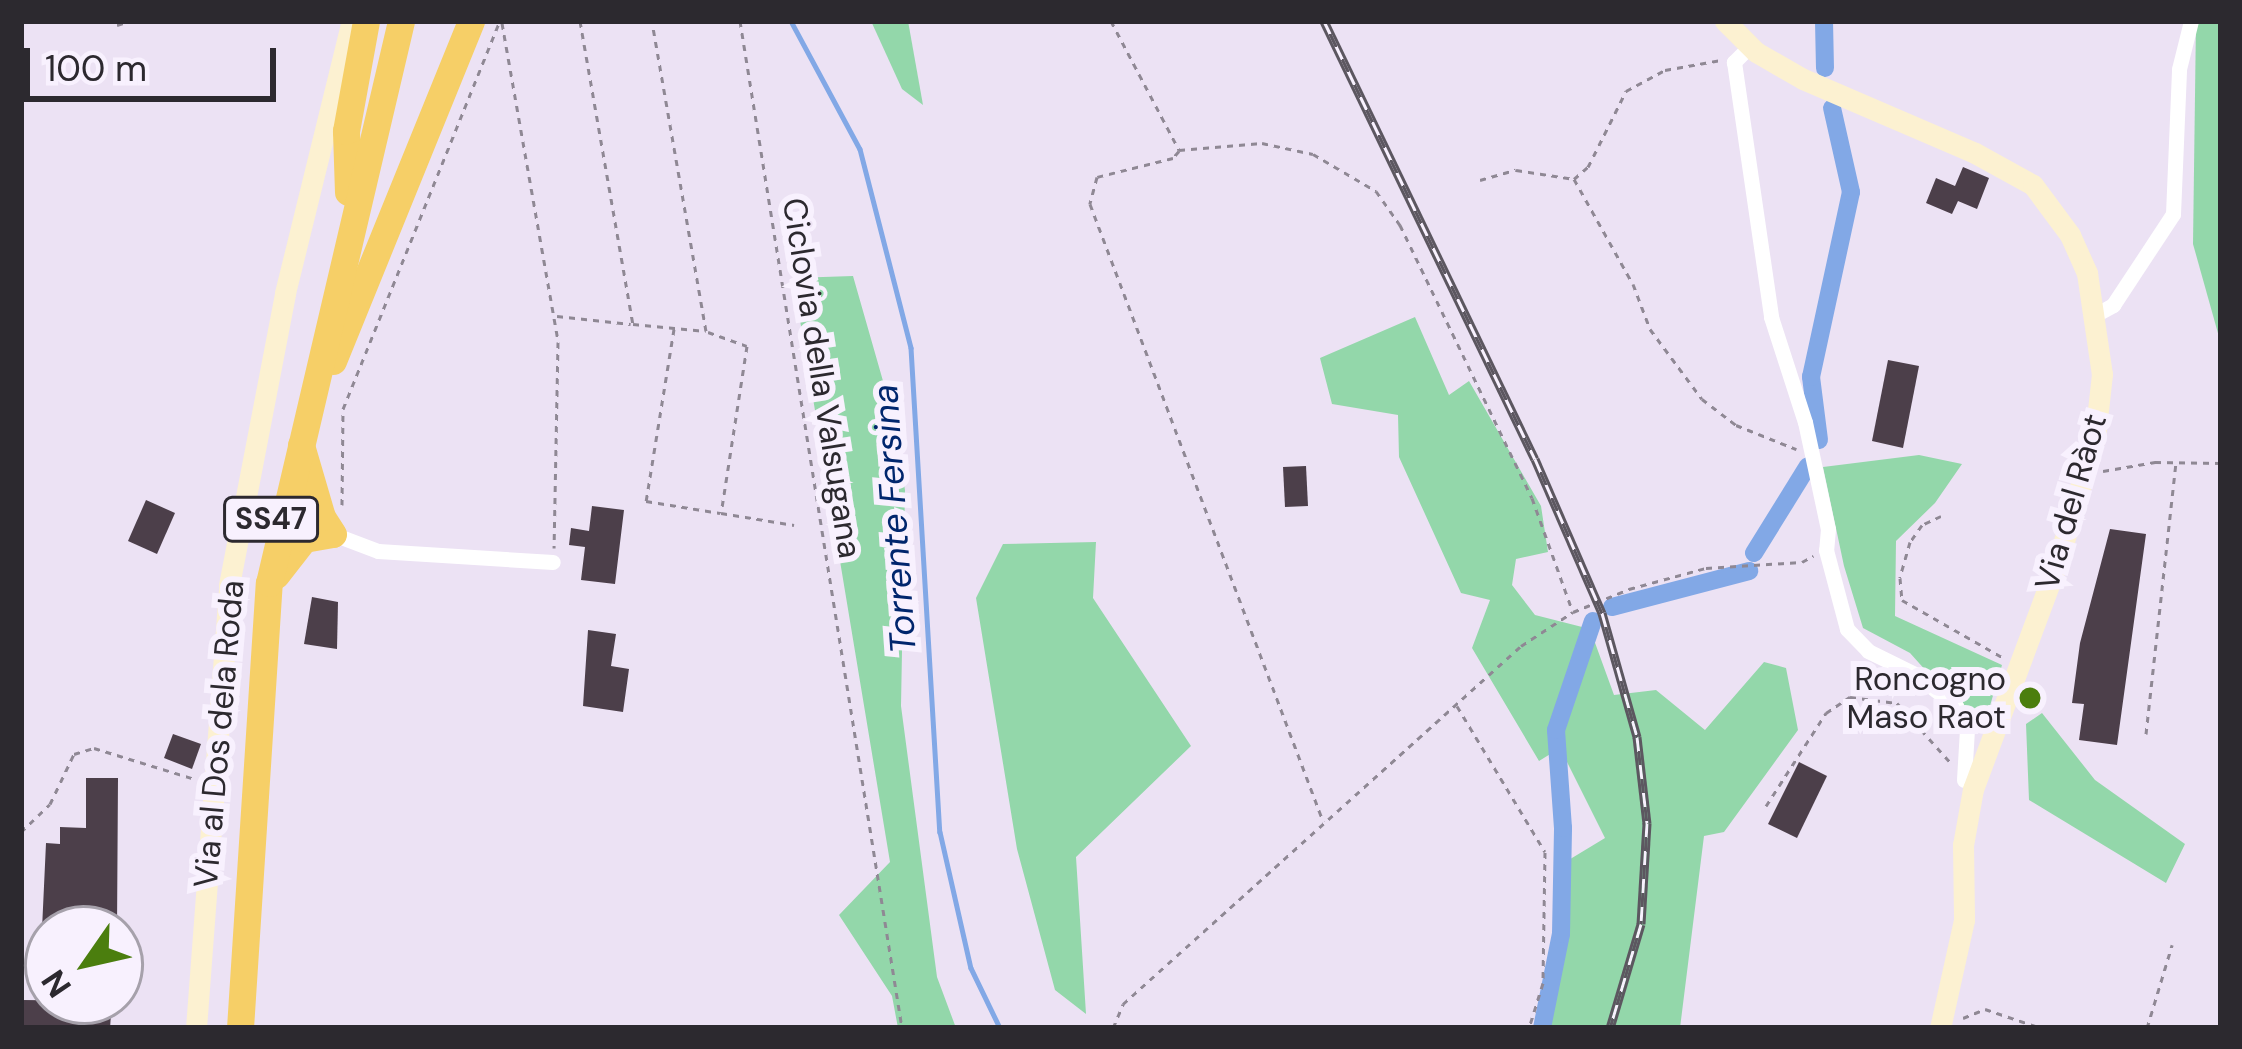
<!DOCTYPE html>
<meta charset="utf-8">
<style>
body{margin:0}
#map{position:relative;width:2242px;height:1049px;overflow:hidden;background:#ece2f4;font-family:"DM Sans",sans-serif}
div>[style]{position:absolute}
.green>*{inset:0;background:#93d7aa}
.stream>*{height:4.5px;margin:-2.25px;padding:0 2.25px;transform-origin:2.25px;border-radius:2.25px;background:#82a8e6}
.canal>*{height:18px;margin:-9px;padding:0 9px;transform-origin:9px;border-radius:9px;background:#82a8e6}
.building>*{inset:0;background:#4c3f4a}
.path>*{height:3px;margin-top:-1.5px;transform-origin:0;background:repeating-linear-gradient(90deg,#8f8894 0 6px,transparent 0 12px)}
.street>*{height:15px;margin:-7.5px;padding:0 7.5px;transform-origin:7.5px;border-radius:7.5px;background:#fff}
.secondary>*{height:21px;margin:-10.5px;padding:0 10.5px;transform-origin:10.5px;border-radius:10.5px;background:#fcf1d1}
.highway>*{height:27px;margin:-13.5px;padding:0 13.5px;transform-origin:13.5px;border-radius:13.5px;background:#f6cf67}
.rail>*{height:9px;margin-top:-4.5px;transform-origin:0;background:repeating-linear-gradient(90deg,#f8f1fe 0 14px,#5c5760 0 28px);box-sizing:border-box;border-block:3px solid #5c5760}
.dots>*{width:33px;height:33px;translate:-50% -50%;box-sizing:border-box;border:6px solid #f8f1fe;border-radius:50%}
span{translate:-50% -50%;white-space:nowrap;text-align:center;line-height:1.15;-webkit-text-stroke:12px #f8f1fe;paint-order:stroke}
.shield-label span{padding:3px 9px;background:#f8f1fe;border:3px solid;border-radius:9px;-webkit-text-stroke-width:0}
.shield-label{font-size:30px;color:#2c292f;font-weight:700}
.street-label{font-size:33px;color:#2c292f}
.poi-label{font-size:33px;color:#2c292f}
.right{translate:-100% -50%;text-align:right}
.water-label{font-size:36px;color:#00266d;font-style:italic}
.frame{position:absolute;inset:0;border:24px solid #2c292f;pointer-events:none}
.north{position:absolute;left:24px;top:905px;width:120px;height:120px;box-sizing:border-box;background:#f8f1fe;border:3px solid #a6a1ab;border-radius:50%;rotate:236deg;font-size:33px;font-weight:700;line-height:48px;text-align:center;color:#2c292f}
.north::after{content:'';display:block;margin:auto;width:42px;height:54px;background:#4b7e0e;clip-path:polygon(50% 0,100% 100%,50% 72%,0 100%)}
.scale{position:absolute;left:24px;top:48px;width:252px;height:54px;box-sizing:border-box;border:6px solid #2c292f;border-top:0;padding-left:15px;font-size:36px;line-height:42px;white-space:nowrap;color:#2c292f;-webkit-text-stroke:9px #f8f1fe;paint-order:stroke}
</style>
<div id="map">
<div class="green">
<i style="clip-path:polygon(871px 21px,908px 21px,923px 105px,902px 89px)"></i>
<i style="clip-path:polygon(2196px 21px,2221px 21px,2221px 344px,2193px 244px)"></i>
<i style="clip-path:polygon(853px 276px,889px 402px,905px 490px,901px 706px,937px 977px,956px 1028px,898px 1028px,892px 996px,839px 915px,890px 862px,793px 278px)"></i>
<i style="clip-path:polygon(1415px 317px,1449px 395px,1469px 381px,1541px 506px,1548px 552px,1516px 559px,1512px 585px,1535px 615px,1590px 629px,1614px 695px,1656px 690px,1705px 730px,1764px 662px,1786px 668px,1798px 730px,1724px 832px,1704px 836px,1680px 1028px,1544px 1028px,1566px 947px,1567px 861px,1605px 838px,1560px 748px,1539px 761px,1472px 648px,1490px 600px,1461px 593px,1399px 457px,1398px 415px,1332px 404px,1320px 358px)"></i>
<i style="clip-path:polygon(1919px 455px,1962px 464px,1935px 503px,1896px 541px,1895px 616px,2002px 665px,1982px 733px,1910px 653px,1863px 628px,1844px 566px,1823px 467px)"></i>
<i style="clip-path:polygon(1096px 542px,1093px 598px,1191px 746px,1076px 857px,1086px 1014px,1055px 990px,1017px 849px,976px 598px,1003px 544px)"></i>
<i style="clip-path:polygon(2042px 713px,2095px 780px,2185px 844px,2166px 883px,2029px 800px,2026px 724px)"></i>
</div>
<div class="stream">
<i style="left:791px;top:21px;width:145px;rotate:61.7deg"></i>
<i style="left:860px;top:149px;width:205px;rotate:75.6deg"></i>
<i style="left:911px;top:348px;width:485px;rotate:86.6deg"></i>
<i style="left:940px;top:832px;width:139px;rotate:77.2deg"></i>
<i style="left:971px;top:968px;width:67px;rotate:64.2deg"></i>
</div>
<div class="canal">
<i style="left:1824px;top:21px;width:47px;rotate:88.8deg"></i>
<i style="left:1819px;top:440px;width:64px;rotate:-97.2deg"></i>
<i style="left:1811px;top:377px;width:189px;rotate:-77.8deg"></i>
<i style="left:1851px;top:192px;width:86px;rotate:-102.7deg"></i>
<i style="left:1754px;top:553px;width:102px;rotate:-58.2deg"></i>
<i style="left:1612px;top:607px;width:142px;rotate:-14.7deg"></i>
<i style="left:1542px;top:1028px;width:96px;rotate:-78.6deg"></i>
<i style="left:1561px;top:934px;width:106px;rotate:-88.9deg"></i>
<i style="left:1563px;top:828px;width:98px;rotate:-94.1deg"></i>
<i style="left:1556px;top:730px;width:115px;rotate:-71.3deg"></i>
</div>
<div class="building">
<i style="clip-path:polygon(1963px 167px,1989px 178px,1977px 209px,1958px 201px,1952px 214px,1926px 203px,1936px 178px,1955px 186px)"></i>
<i style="clip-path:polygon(1888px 360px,1919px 366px,1903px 448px,1872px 441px)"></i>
<i style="clip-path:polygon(1306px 466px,1308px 506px,1285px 507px,1283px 467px)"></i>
<i style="clip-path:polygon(146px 500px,175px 513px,157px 554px,128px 541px)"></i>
<i style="clip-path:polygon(592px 506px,624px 510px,615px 584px,581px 580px,585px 547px,569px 545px,571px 528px,589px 531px)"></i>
<i style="clip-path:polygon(2110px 529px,2146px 534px,2117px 745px,2079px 740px,2084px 704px,2072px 703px,2080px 643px)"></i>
<i style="clip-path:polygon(312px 597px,338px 602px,337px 649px,304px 644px)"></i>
<i style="clip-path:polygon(588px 630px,616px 634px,611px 666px,629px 669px,623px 712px,583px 706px)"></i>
<i style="clip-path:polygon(173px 734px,201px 744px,192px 769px,164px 758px)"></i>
<i style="clip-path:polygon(1799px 762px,1827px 776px,1797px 838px,1768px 824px)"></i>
<i style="clip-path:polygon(86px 778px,118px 778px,117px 929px,42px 929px,46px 843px,60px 844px,60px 827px,86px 828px)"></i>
<i style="clip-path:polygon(22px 1000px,112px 1001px,110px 1028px,21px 1028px)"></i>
</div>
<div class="path">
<i style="left:580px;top:21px;width:308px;rotate:80.1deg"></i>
<i style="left:633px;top:324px;width:73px;rotate:5.5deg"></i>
<i style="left:706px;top:331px;width:315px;rotate:-99.9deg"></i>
<i style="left:740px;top:21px;width:1020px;rotate:80.86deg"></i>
<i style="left:1111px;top:21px;width:146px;rotate:62.2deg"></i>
<i style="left:1179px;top:150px;width:83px;rotate:-4.8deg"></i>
<i style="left:1262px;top:143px;width:52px;rotate:12.2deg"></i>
<i style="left:1313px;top:154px;width:73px;rotate:30.4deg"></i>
<i style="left:1376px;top:191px;width:42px;rotate:54.8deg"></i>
<i style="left:1400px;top:225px;width:303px;rotate:64.2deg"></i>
<i style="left:1532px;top:498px;width:119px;rotate:70.3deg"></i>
<i style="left:502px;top:23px;width:324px;rotate:80deg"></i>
<i style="left:558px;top:342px;width:206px;rotate:91.1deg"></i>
<i style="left:117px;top:25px;width:13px;rotate:-18deg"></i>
<i style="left:1179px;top:151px;width:9px;rotate:131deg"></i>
<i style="left:1173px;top:158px;width:78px;rotate:166deg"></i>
<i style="left:1097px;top:177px;width:28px;rotate:105deg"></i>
<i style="left:1090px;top:204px;width:660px;rotate:69.31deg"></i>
<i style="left:1574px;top:179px;width:120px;rotate:60.7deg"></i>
<i style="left:1633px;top:284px;width:48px;rotate:69.3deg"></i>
<i style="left:1650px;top:329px;width:87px;rotate:53.4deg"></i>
<i style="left:1702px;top:399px;width:43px;rotate:37.4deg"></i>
<i style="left:1736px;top:425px;width:65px;rotate:21.8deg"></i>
<i style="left:1480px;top:180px;width:37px;rotate:-16deg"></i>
<i style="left:1516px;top:170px;width:59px;rotate:8.8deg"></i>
<i style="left:1574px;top:179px;width:18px;rotate:-41deg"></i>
<i style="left:1588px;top:167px;width:85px;rotate:-63.4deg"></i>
<i style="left:1626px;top:91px;width:44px;rotate:-28.3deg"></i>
<i style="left:1665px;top:70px;width:57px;rotate:-10.1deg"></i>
<i style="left:557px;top:316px;width:74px;rotate:6.2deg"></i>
<i style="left:674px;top:329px;width:174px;rotate:99.2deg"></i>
<i style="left:646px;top:501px;width:75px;rotate:9.2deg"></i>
<i style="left:708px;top:332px;width:41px;rotate:19.7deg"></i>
<i style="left:747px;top:346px;width:169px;rotate:98.8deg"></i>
<i style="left:721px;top:513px;width:74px;rotate:9.3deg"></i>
<i style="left:2103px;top:471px;width:53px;rotate:-9.8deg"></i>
<i style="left:2155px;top:462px;width:66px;rotate:0.9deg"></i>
<i style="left:342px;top:505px;width:96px;rotate:-89.4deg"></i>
<i style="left:343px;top:409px;width:419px;rotate:-68deg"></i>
<i style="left:1941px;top:516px;width:21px;rotate:155deg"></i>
<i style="left:1922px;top:525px;width:21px;rotate:125deg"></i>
<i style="left:1910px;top:542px;width:37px;rotate:106deg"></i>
<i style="left:1900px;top:578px;width:22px;rotate:85deg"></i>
<i style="left:1902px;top:600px;width:115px;rotate:29.7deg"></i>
<i style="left:1457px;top:706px;width:170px;rotate:58.9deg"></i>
<i style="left:1545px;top:852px;width:131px;rotate:90.9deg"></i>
<i style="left:1543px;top:983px;width:47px;rotate:107.3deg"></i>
<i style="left:2146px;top:734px;width:275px;rotate:-83.7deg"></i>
<i style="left:1766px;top:806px;width:111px;rotate:-57.2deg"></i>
<i style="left:1826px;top:713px;width:29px;rotate:-34deg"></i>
<i style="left:1850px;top:697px;width:47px;rotate:7.3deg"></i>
<i style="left:1897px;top:703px;width:79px;rotate:48.1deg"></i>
<i style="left:21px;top:832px;width:40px;rotate:-44deg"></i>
<i style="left:50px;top:804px;width:55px;rotate:-64.4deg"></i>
<i style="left:74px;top:754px;width:21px;rotate:-17deg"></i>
<i style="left:94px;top:748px;width:106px;rotate:17.1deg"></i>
<i style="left:1963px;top:1018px;width:24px;rotate:-22deg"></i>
<i style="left:1985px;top:1009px;width:59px;rotate:18.7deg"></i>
<i style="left:1113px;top:1028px;width:26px;rotate:-67deg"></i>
<i style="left:1123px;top:1004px;width:535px;rotate:-41.97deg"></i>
<i style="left:1521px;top:646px;width:62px;rotate:-33.2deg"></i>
<i style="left:1573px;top:612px;width:61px;rotate:-22.3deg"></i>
<i style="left:1629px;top:589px;width:80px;rotate:-15.3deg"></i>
<i style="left:1706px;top:568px;width:96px;rotate:-3.6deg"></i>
<i style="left:1802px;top:562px;width:13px;rotate:-29deg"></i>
<i style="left:2147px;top:1028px;width:87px;rotate:-73.2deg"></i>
</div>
<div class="street">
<i style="left:1750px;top:46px;width:23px;rotate:135deg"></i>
<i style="left:1734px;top:62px;width:258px;rotate:81.7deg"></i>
<i style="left:1771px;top:317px;width:110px;rotate:72.1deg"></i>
<i style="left:1805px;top:422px;width:109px;rotate:77.9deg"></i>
<i style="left:1828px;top:529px;width:21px;rotate:95deg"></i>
<i style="left:1826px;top:550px;width:82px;rotate:75.1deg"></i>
<i style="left:1847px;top:629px;width:30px;rotate:46deg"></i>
<i style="left:1868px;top:651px;width:52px;rotate:26.1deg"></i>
<i style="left:1915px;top:674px;width:52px;rotate:38deg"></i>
<i style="left:1956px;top:706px;width:25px;rotate:64deg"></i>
<i style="left:1967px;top:729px;width:51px;rotate:93.4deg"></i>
<i style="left:2095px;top:315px;width:21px;rotate:-29deg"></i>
<i style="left:2113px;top:305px;width:109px;rotate:-56.6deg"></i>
<i style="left:2173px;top:214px;width:145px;rotate:-87.6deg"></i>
<i style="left:2179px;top:69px;width:49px;rotate:-76deg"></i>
<i style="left:333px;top:534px;width:48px;rotate:20.7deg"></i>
<i style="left:378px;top:551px;width:175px;rotate:3.6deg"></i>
</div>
<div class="secondary">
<i style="left:1725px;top:21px;width:44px;rotate:45deg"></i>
<i style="left:1756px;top:52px;width:54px;rotate:29.9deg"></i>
<i style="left:1803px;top:79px;width:187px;rotate:23.3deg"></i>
<i style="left:1975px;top:153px;width:66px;rotate:28.9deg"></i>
<i style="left:2033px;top:185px;width:62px;rotate:53.5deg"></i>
<i style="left:2070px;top:235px;width:42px;rotate:65.9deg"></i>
<i style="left:2087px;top:273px;width:102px;rotate:81.6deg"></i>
<i style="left:2102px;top:374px;width:63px;rotate:96.3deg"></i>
<i style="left:2095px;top:437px;width:126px;rotate:106.6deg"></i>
<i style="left:2059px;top:558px;width:246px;rotate:110.4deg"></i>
<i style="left:1973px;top:789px;width:57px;rotate:100.1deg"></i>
<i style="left:1963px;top:845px;width:75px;rotate:89.2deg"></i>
<i style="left:1964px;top:920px;width:111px;rotate:102.5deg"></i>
<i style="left:196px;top:1028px;width:444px;rotate:-85.7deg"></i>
<i style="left:229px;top:585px;width:297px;rotate:-79.1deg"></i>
<i style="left:285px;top:293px;width:280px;rotate:-76.2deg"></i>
</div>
<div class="highway">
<i style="left:348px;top:192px;width:61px;rotate:-91.9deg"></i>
<i style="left:346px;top:131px;width:112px;rotate:-79.7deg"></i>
<i style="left:333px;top:361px;width:367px;rotate:-67.9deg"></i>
<i style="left:276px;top:575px;width:46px;rotate:-52.1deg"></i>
<i style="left:304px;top:539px;width:29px;rotate:-10deg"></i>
<i style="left:333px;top:534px;width:20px;rotate:-123deg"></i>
<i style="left:322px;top:517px;width:75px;rotate:-106.3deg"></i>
<i style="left:240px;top:1028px;width:446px;rotate:-86.3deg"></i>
<i style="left:269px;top:583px;width:577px;rotate:-76.78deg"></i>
</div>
<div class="rail">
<i style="left:1324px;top:21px;width:486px;rotate:64.3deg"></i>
<i style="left:1535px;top:459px;width:168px;rotate:66.5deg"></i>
<i style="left:1602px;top:613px;width:129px;rotate:74.2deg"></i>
<i style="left:1637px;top:737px;width:87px;rotate:83.4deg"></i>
<i style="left:1647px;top:823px;width:101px;rotate:93.4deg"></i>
<i style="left:1641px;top:924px;width:109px;rotate:106.6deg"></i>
</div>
<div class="dots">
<i style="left:2030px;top:698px;background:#4b7e0e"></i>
</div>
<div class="shield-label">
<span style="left:271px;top:519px">SS47</span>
</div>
<div class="street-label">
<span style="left:822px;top:378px;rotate:81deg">Ciclovia della Valsugana</span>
<span style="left:2071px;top:502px;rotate:-74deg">Via del Ràot</span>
<span style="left:219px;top:734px;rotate:-85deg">Via al Dos dela Roda</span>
</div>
<div class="poi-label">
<span class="right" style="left:2006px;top:698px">Roncogno<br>Maso Raot</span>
</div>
<div class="water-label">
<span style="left:894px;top:519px;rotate:-94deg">Torrente Fersina</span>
</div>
<div class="frame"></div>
<div class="north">N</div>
<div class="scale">100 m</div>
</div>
